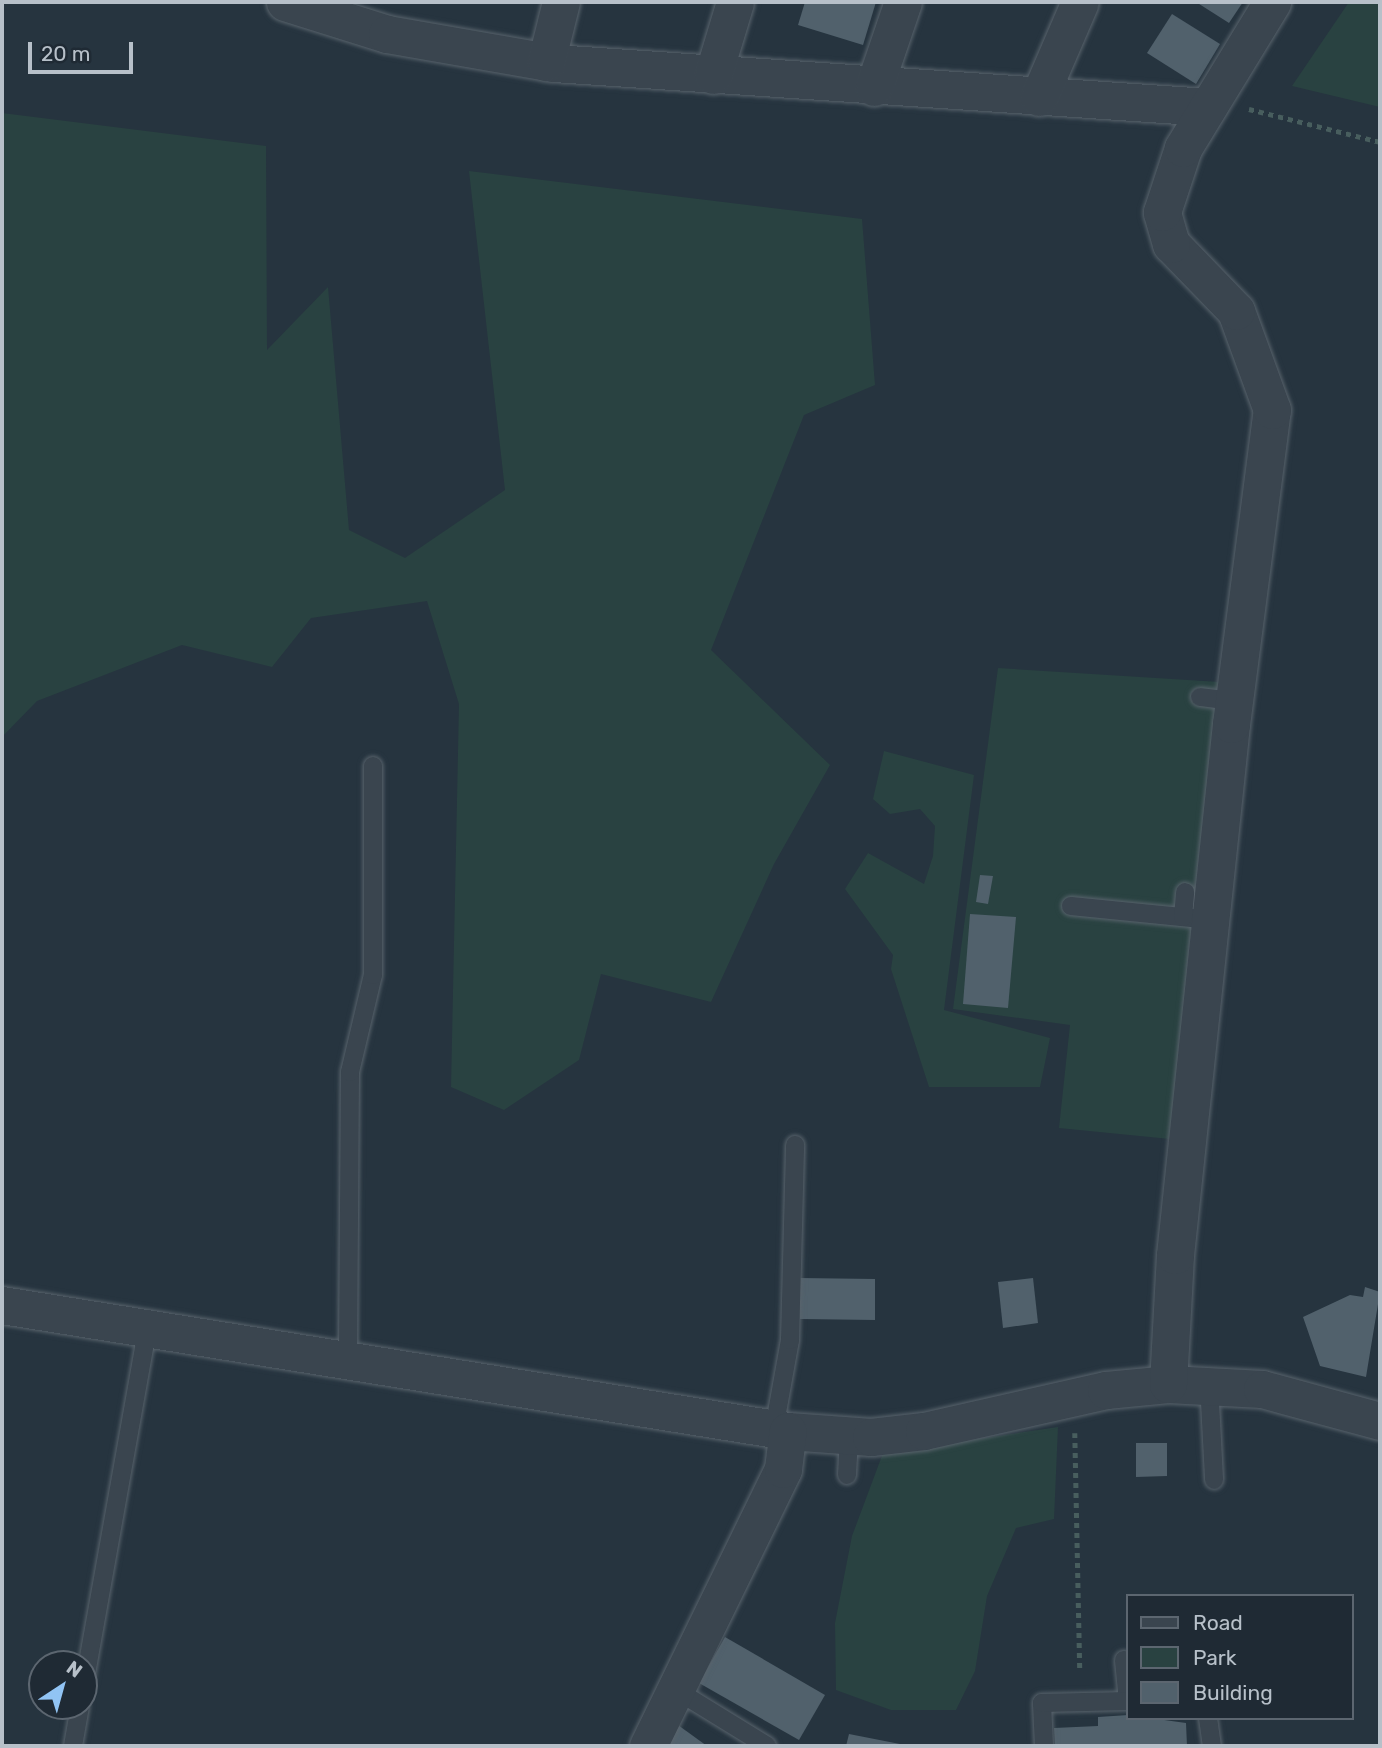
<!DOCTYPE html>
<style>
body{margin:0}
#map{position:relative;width:1382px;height:1748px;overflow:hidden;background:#26343f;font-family:Rubik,sans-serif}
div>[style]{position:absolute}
.green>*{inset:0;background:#294241}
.building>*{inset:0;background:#51616c}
.path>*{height:4.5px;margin-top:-2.25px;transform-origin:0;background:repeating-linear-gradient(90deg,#485e5e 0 5px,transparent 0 10px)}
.roads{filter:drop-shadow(0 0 2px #58636c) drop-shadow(0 0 2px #58636c)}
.service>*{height:18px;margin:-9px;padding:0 9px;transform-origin:9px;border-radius:9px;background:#3a454f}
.minor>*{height:37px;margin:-18.5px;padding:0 18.5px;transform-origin:18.5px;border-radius:18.5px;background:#3a454f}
span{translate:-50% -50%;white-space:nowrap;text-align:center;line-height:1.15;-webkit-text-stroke:7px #1f2a34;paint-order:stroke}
.frame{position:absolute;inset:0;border:4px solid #b7c0c9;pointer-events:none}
.legend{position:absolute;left:1126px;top:1594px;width:228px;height:126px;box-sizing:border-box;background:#1f2a34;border:2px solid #5c6670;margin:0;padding:9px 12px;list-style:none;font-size:21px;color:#b7c0c9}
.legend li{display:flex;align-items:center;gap:14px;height:35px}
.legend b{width:35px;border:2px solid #5c6670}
.north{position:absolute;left:28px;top:1650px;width:70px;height:70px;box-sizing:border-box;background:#1f2a34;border:2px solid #5c6670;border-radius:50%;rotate:36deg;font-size:19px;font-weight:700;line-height:28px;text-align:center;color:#b7c0c9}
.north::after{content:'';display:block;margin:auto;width:24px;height:32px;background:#91c4f4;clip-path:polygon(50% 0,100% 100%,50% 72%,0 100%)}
.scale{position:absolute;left:28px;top:42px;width:105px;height:32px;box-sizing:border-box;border:4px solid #b7c0c9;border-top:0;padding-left:9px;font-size:21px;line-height:24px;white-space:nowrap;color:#b7c0c9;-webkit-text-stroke:5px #1f2a34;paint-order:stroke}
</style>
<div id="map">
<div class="green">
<i style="clip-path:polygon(1349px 2px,1380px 2px,1380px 107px,1292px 86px)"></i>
<i style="clip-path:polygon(2px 113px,266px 146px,267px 350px,328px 287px,349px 530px,405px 558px,505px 490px,469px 171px,862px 219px,875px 385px,804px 415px,711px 650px,830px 765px,774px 864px,711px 1002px,601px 974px,579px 1060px,504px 1110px,451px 1087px,459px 704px,427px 601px,311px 618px,272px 667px,182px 645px,37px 701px,2px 737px)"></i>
<i style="clip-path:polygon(998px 668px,1220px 682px,1170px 1139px,1059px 1128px,1070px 1025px,953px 1009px)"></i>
<i style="clip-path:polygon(884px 751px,974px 775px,944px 1010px,1050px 1038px,1040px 1087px,929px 1087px,891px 969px,893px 955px,845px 889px,868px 853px,924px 884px,933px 856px,935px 826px,920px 809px,890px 814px,873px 799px)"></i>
<i style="clip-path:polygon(1058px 1427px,1054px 1519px,1016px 1528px,987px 1596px,975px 1671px,956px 1710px,891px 1710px,836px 1690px,835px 1623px,852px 1536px,883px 1453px)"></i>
</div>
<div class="building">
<i style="clip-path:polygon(805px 2px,876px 2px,863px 45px,798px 25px)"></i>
<i style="clip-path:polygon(1196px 2px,1243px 2px,1229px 23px)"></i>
<i style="clip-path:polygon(1172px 14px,1220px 44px,1196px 84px,1147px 53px)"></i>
<i style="clip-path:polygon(980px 875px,993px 876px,988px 904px,976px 902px)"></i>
<i style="clip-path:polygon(970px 914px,1016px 917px,1008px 1008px,963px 1004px)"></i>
<i style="clip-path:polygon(800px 1278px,875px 1279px,875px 1320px,800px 1319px)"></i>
<i style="clip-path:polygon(1033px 1278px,1038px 1323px,1003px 1328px,998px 1282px)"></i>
<i style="clip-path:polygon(1365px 1287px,1380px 1292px,1366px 1377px,1320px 1366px,1303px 1317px,1350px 1295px,1363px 1297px)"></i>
<i style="clip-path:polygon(1136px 1443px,1167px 1443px,1167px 1476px,1136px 1477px)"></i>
<i style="clip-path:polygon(725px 1637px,825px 1695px,799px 1740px,699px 1683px)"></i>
<i style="clip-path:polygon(1128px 1715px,1186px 1723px,1187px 1746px,1055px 1746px,1054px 1728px,1098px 1726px,1098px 1717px)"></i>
<i style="clip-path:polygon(678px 1725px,707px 1746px,663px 1746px)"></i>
<i style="clip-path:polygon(849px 1734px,905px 1745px,905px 1746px,846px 1746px)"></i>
</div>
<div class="path">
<i style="left:1249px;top:109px;width:135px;rotate:14.1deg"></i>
<i style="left:1075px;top:1433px;width:235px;rotate:88.8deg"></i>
</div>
<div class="roads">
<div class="service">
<i style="left:1200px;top:697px;width:34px;rotate:7deg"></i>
<i style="left:1071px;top:906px;width:141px;rotate:5.7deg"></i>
<i style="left:1183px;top:917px;width:25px;rotate:-85deg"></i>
<i style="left:348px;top:1356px;width:284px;rotate:-89.6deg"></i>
<i style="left:350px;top:1072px;width:100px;rotate:-76.7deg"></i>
<i style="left:373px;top:975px;width:209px;rotate:-90deg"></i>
<i style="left:1209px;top:1383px;width:97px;rotate:87deg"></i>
<i style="left:774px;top:1429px;width:90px;rotate:-79.8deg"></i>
<i style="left:790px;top:1340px;width:195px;rotate:-88.5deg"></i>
<i style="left:847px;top:1475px;width:39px;rotate:-87deg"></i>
<i style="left:1124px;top:1660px;width:41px;rotate:84.4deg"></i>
<i style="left:84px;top:1685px;width:364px;rotate:-79.9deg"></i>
<i style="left:676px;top:1690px;width:107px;rotate:31.6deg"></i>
<i style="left:1208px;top:1718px;width:28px;rotate:82deg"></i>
<i style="left:73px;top:1746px;width:41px;rotate:-80.1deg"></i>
<i style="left:1044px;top:1746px;width:43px;rotate:-92.7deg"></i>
<i style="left:1042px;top:1703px;width:86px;rotate:-1.3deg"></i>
</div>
<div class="minor">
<i style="left:285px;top:2px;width:107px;rotate:17.4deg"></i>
<i style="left:387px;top:34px;width:169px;rotate:9.9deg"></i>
<i style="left:554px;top:63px;width:655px;rotate:3.85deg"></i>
<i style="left:546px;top:62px;width:62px;rotate:-76deg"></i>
<i style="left:713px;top:75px;width:76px;rotate:-73.2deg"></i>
<i style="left:874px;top:87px;width:90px;rotate:-71.2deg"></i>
<i style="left:1039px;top:97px;width:103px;rotate:-66.7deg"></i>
<i style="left:2px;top:1305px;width:796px;rotate:9.11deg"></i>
<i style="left:788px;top:1431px;width:83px;rotate:4.1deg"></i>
<i style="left:871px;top:1437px;width:53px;rotate:-6.5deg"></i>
<i style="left:924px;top:1431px;width:187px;rotate:-12.7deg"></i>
<i style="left:1106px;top:1390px;width:62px;rotate:-5.5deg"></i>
<i style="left:1168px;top:1384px;width:94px;rotate:3deg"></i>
<i style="left:1262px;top:1389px;width:122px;rotate:15.2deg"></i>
<i style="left:1168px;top:1384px;width:129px;rotate:-86.9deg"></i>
<i style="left:1175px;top:1255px;width:534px;rotate:-83.98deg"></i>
<i style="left:1231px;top:724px;width:317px;rotate:-82.6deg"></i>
<i style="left:1272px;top:410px;width:105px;rotate:-110deg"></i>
<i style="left:1236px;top:311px;width:93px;rotate:-134.1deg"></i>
<i style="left:1171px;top:244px;width:33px;rotate:-106deg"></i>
<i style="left:1162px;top:212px;width:67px;rotate:-71.8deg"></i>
<i style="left:1183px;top:148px;width:171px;rotate:-58.6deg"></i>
<i style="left:648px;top:1746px;width:308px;rotate:-64deg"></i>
<i style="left:783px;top:1469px;width:38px;rotate:-83deg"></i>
</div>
</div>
<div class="frame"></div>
<ul class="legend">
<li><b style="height:9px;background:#3a454f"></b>Road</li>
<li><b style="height:19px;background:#294241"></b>Park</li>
<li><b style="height:19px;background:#51616c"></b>Building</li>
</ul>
<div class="north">N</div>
<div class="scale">20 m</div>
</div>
